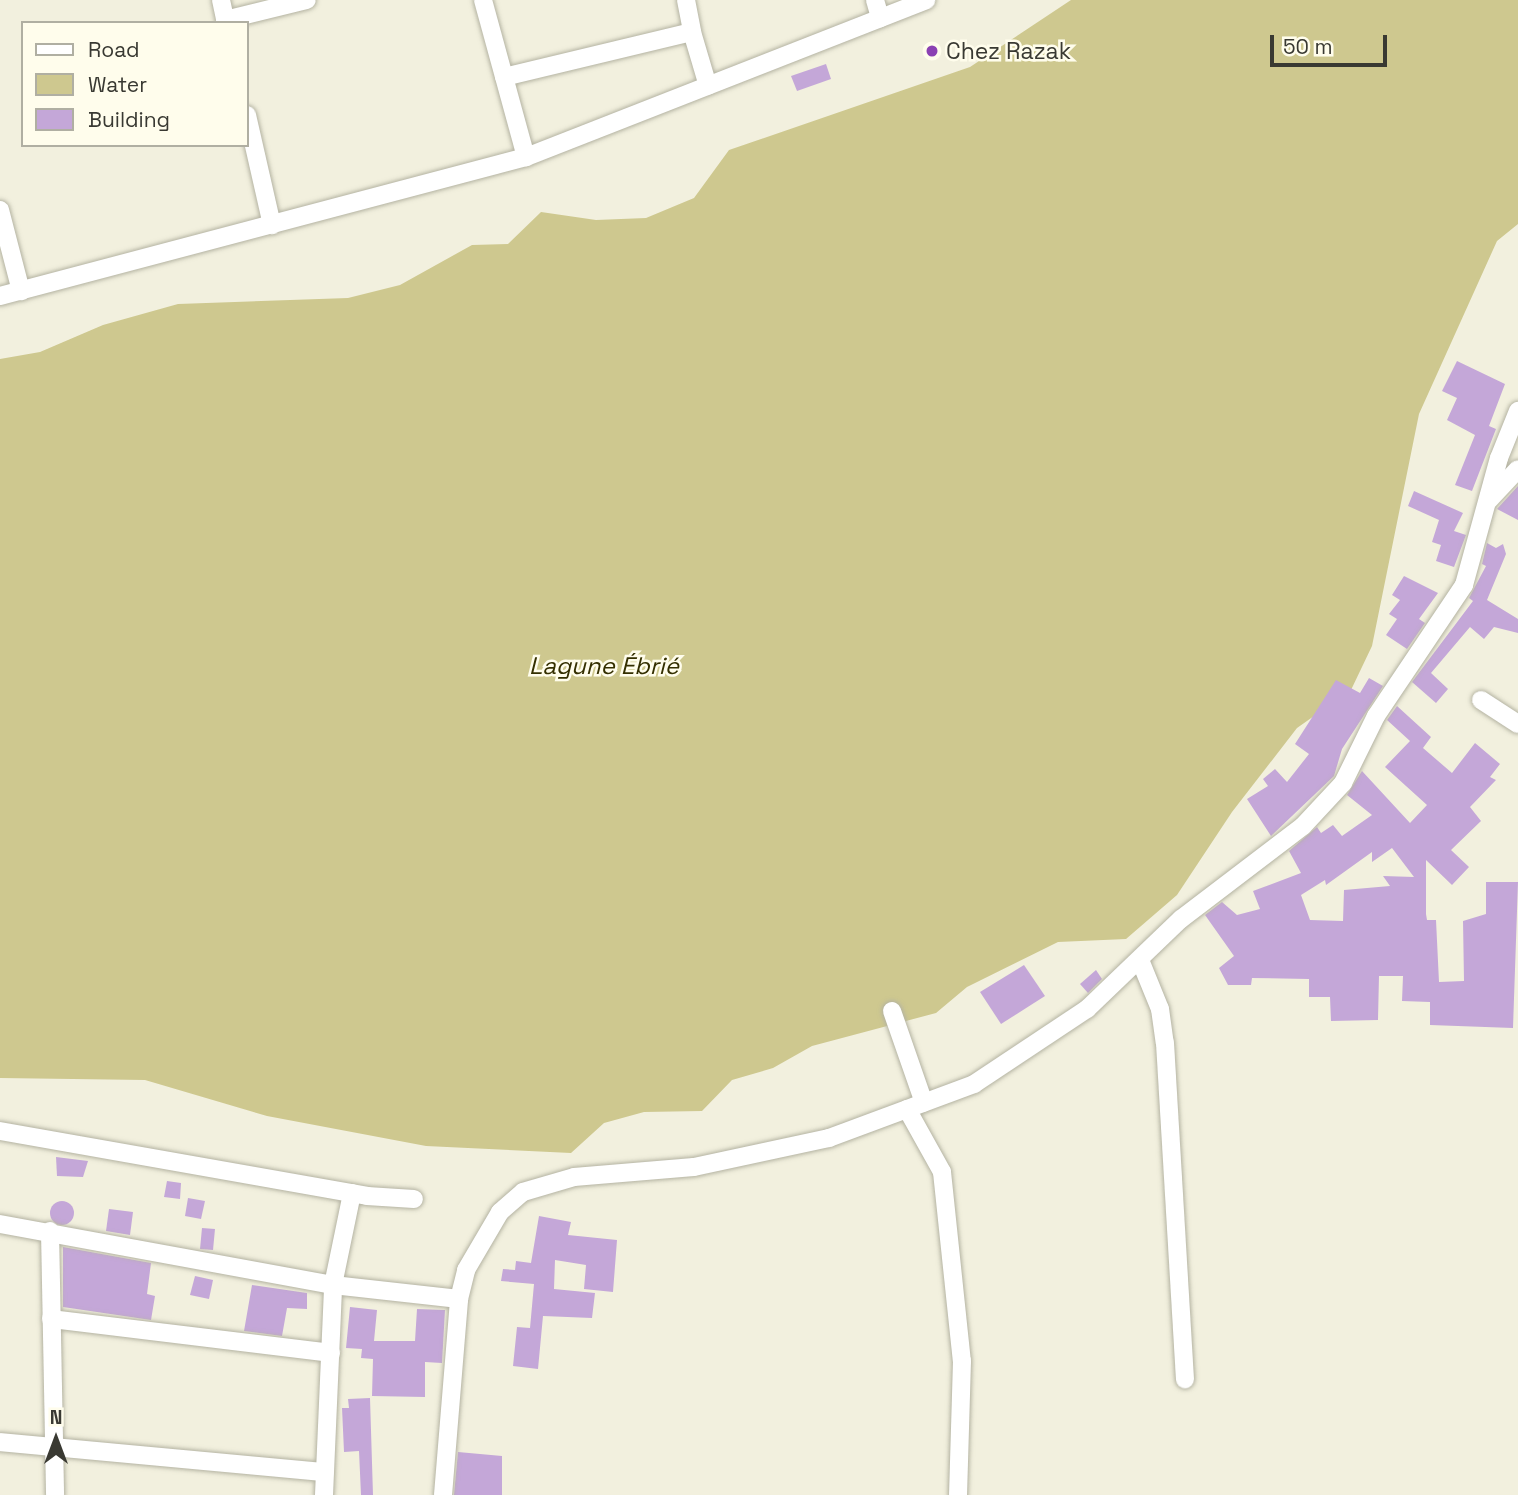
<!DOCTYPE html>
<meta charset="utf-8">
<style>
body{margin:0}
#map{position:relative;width:1518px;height:1495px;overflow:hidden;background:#f2f0de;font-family:"Space Grotesk",sans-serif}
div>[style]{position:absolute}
.water>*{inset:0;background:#cec88f}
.building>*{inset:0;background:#c4a7d8}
.round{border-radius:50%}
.roads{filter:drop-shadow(0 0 2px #b4b3a2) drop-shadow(0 0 2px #b4b3a2)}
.minor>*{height:18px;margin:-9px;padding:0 9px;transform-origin:9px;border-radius:9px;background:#fff}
.dots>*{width:19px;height:19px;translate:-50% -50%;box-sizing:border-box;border:4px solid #fffdec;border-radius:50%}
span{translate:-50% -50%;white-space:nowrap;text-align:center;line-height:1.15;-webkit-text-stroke:5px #fffdec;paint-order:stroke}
.poi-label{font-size:23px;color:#393932}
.left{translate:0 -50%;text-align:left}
.water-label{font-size:24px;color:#342f00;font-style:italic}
.legend{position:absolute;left:21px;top:21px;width:228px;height:126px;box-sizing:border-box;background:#fffdec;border:2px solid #b0afa2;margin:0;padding:9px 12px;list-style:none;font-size:21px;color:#393932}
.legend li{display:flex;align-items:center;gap:14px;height:35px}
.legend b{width:35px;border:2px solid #b0afa2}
.north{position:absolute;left:21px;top:1404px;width:70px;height:70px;-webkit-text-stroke:5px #fffdec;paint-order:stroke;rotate:0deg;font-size:19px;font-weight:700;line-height:28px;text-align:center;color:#393932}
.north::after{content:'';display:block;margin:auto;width:24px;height:32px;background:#393932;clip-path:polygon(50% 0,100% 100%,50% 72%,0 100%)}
.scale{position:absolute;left:1270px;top:35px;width:117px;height:32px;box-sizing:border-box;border:4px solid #393932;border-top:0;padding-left:9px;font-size:21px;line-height:24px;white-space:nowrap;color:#393932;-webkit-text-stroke:5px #fffdec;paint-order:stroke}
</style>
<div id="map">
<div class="water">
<i style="clip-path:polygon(1071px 0,1518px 0,1518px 224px,1497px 241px,1419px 414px,1372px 646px,1351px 690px,1297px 728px,1232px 812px,1177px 895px,1126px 939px,1058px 942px,967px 987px,936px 1013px,812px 1046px,773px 1068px,732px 1080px,702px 1111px,644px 1112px,604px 1123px,571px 1153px,426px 1146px,267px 1116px,145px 1080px,0 1078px,0 359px,40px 352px,103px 325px,178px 304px,348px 298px,400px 285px,472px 245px,508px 244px,541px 212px,596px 220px,646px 218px,694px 198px,729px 150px,970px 67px)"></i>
</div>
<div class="building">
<i style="clip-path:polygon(826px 64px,831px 79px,797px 91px,791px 76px)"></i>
<i style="clip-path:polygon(1457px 361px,1505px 384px,1489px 426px,1496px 429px,1472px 491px,1455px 485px,1475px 435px,1447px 420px,1457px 398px,1442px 391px)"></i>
<i style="clip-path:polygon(1518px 486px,1518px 520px,1497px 509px)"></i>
<i style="clip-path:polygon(1414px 491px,1463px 513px,1454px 531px,1466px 535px,1454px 567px,1436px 561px,1441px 545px,1432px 542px,1439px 520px,1408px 506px)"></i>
<i style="clip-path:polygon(1487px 543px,1496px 548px,1503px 544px,1506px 554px,1487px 600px,1518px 619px,1518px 633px,1494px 627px,1484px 639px,1470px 627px,1431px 673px,1448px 689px,1436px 703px,1412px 682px,1473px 601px,1469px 598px,1486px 566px,1482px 564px)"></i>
<i style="clip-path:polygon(1404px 576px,1438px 593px,1419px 619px,1425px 623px,1407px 649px,1386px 635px,1397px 619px,1389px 614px,1400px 600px,1392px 595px)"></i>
<i style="clip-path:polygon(1369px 678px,1383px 686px,1342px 749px,1334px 776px,1271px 836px,1247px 799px,1268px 786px,1263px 779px,1275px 769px,1287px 782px,1309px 754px,1295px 744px,1336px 680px,1360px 693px)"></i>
<i style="clip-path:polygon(evenodd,1397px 706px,1431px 737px,1423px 748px,1452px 773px,1475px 743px,1500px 764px,1490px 777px,1496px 780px,1470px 807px,1481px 821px,1451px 850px,1469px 867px,1452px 885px,1426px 860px,1426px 914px,1427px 920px,1436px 920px,1439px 982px,1464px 981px,1463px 921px,1486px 914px,1486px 882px,1518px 882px,1513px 1028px,1430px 1025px,1430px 1002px,1402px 1001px,1403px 976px,1379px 976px,1378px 1020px,1331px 1021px,1330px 997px,1309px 997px,1309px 979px,1252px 978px,1251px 985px,1228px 985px,1219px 968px,1234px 956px,1205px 915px,1222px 902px,1237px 915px,1260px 909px,1253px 891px,1301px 873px,1289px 851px,1317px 827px,1321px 833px,1333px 825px,1342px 836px,1372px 815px,1347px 795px,1362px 771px,1410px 823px,1427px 805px,1385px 767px,1410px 741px,1387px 720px,1397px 706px,1392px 848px,1414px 877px,1383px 876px,1390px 886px,1344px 890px,1343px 921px,1310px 920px,1301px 895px,1325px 880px,1326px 885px,1372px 852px,1372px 862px,1392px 848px)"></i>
<i style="clip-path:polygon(1024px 965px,1045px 996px,1001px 1024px,980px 992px)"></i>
<i style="clip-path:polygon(1096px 970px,1102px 979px,1088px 993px,1080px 984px)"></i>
<i style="clip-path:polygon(56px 1157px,88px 1161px,83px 1177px,57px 1176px)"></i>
<i style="clip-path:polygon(167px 1181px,181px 1183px,180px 1199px,164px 1197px)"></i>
<i style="clip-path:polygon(188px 1198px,205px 1201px,201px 1219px,185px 1216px)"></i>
<i class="round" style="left:50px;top:1201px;width:24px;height:24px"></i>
<i style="clip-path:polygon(109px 1209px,133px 1212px,130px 1235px,106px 1231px)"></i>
<i style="clip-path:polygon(539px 1216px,571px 1222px,568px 1235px,617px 1240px,613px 1292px,584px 1289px,586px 1265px,555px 1260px,554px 1289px,595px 1293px,592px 1318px,543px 1316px,538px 1369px,513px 1366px,517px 1327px,530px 1328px,534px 1284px,501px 1281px,503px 1269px,515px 1270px,516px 1261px,531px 1263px)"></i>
<i style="clip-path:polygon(202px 1228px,215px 1229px,213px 1250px,200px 1249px)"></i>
<i style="clip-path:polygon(63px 1247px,151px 1263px,147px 1294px,155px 1296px,151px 1320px,63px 1307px)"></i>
<i style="clip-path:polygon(195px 1276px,213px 1280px,209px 1299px,190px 1295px)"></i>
<i style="clip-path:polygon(252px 1285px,307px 1293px,307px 1309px,287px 1308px,282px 1336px,244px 1331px)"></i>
<i style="clip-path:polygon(350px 1307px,377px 1310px,374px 1341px,415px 1341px,417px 1309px,445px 1310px,442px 1363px,425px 1362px,425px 1397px,372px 1396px,373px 1359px,361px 1358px,362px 1349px,346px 1348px)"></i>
<i style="clip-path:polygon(370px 1398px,373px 1495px,361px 1495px,359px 1451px,344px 1452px,342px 1408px,349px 1408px,348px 1399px)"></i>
<i style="clip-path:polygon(458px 1452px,502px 1456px,502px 1495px,454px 1495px)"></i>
</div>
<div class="roads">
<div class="minor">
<i style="left:221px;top:0;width:24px;rotate:78deg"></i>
<i style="left:483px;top:0;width:163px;rotate:74.7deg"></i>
<i style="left:686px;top:0;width:33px;rotate:79deg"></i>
<i style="left:875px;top:0;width:19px;rotate:74deg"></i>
<i style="left:225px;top:20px;width:84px;rotate:-13.7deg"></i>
<i style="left:504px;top:77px;width:193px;rotate:-13.5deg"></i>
<i style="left:692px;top:32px;width:56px;rotate:73.5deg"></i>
<i style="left:247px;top:115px;width:113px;rotate:77.2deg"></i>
<i style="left:0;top:210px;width:84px;rotate:75.5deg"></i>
<i style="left:0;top:296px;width:544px;rotate:-14.8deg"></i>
<i style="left:526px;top:157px;width:430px;rotate:-21.4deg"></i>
<i style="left:1489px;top:500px;width:42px;rotate:-46.9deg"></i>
<i style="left:1481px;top:700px;width:44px;rotate:33deg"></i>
<i style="left:1140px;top:960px;width:53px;rotate:67.8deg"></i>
<i style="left:1160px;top:1009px;width:34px;rotate:82deg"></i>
<i style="left:1165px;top:1043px;width:337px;rotate:86.6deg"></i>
<i style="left:892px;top:1011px;width:97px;rotate:70.8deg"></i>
<i style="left:907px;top:1109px;width:72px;rotate:60.9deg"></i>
<i style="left:942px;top:1172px;width:190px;rotate:84deg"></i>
<i style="left:962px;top:1361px;width:134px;rotate:91.7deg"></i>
<i style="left:0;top:1131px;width:373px;rotate:10deg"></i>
<i style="left:367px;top:1196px;width:47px;rotate:3.7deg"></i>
<i style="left:0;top:1224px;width:339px;rotate:10.4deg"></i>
<i style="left:333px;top:1285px;width:127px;rotate:6.3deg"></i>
<i style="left:50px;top:1231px;width:264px;rotate:88.9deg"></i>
<i style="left:51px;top:1319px;width:282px;rotate:6.9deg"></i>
<i style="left:0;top:1442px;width:326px;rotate:5.3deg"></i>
<i style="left:324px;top:1495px;width:210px;rotate:-87.5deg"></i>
<i style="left:333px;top:1285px;width:94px;rotate:-78.3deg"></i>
<i style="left:443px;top:1495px;width:197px;rotate:-85.3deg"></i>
<i style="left:459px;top:1299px;width:30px;rotate:-76deg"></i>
<i style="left:466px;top:1270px;width:67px;rotate:-59.6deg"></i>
<i style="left:500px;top:1212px;width:30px;rotate:-41deg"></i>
<i style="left:523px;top:1192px;width:53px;rotate:-16.4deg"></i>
<i style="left:574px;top:1177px;width:120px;rotate:-4.8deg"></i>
<i style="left:694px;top:1167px;width:138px;rotate:-12.1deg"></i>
<i style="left:829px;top:1138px;width:155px;rotate:-20.4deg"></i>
<i style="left:974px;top:1084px;width:136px;rotate:-33.6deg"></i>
<i style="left:1087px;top:1009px;width:130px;rotate:-43.8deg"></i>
<i style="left:1181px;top:919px;width:153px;rotate:-37.3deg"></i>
<i style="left:1303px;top:826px;width:59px;rotate:-47.1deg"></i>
<i style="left:1343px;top:783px;width:75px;rotate:-63.8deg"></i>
<i style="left:1376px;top:716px;width:158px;rotate:-56.1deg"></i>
<i style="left:1464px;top:585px;width:132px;rotate:-74.6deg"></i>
<i style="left:1499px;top:458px;width:51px;rotate:-68deg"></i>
</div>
</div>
<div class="dots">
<i style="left:932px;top:51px;background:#8b41b3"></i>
</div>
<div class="poi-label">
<span class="left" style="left:946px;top:51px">Chez Razak</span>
</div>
<div class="water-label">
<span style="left:604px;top:666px">Lagune Ébrié</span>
</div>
<ul class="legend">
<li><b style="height:9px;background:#fff"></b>Road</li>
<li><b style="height:19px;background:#cec88f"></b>Water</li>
<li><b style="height:19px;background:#c4a7d8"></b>Building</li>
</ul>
<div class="north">N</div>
<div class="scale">50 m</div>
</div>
